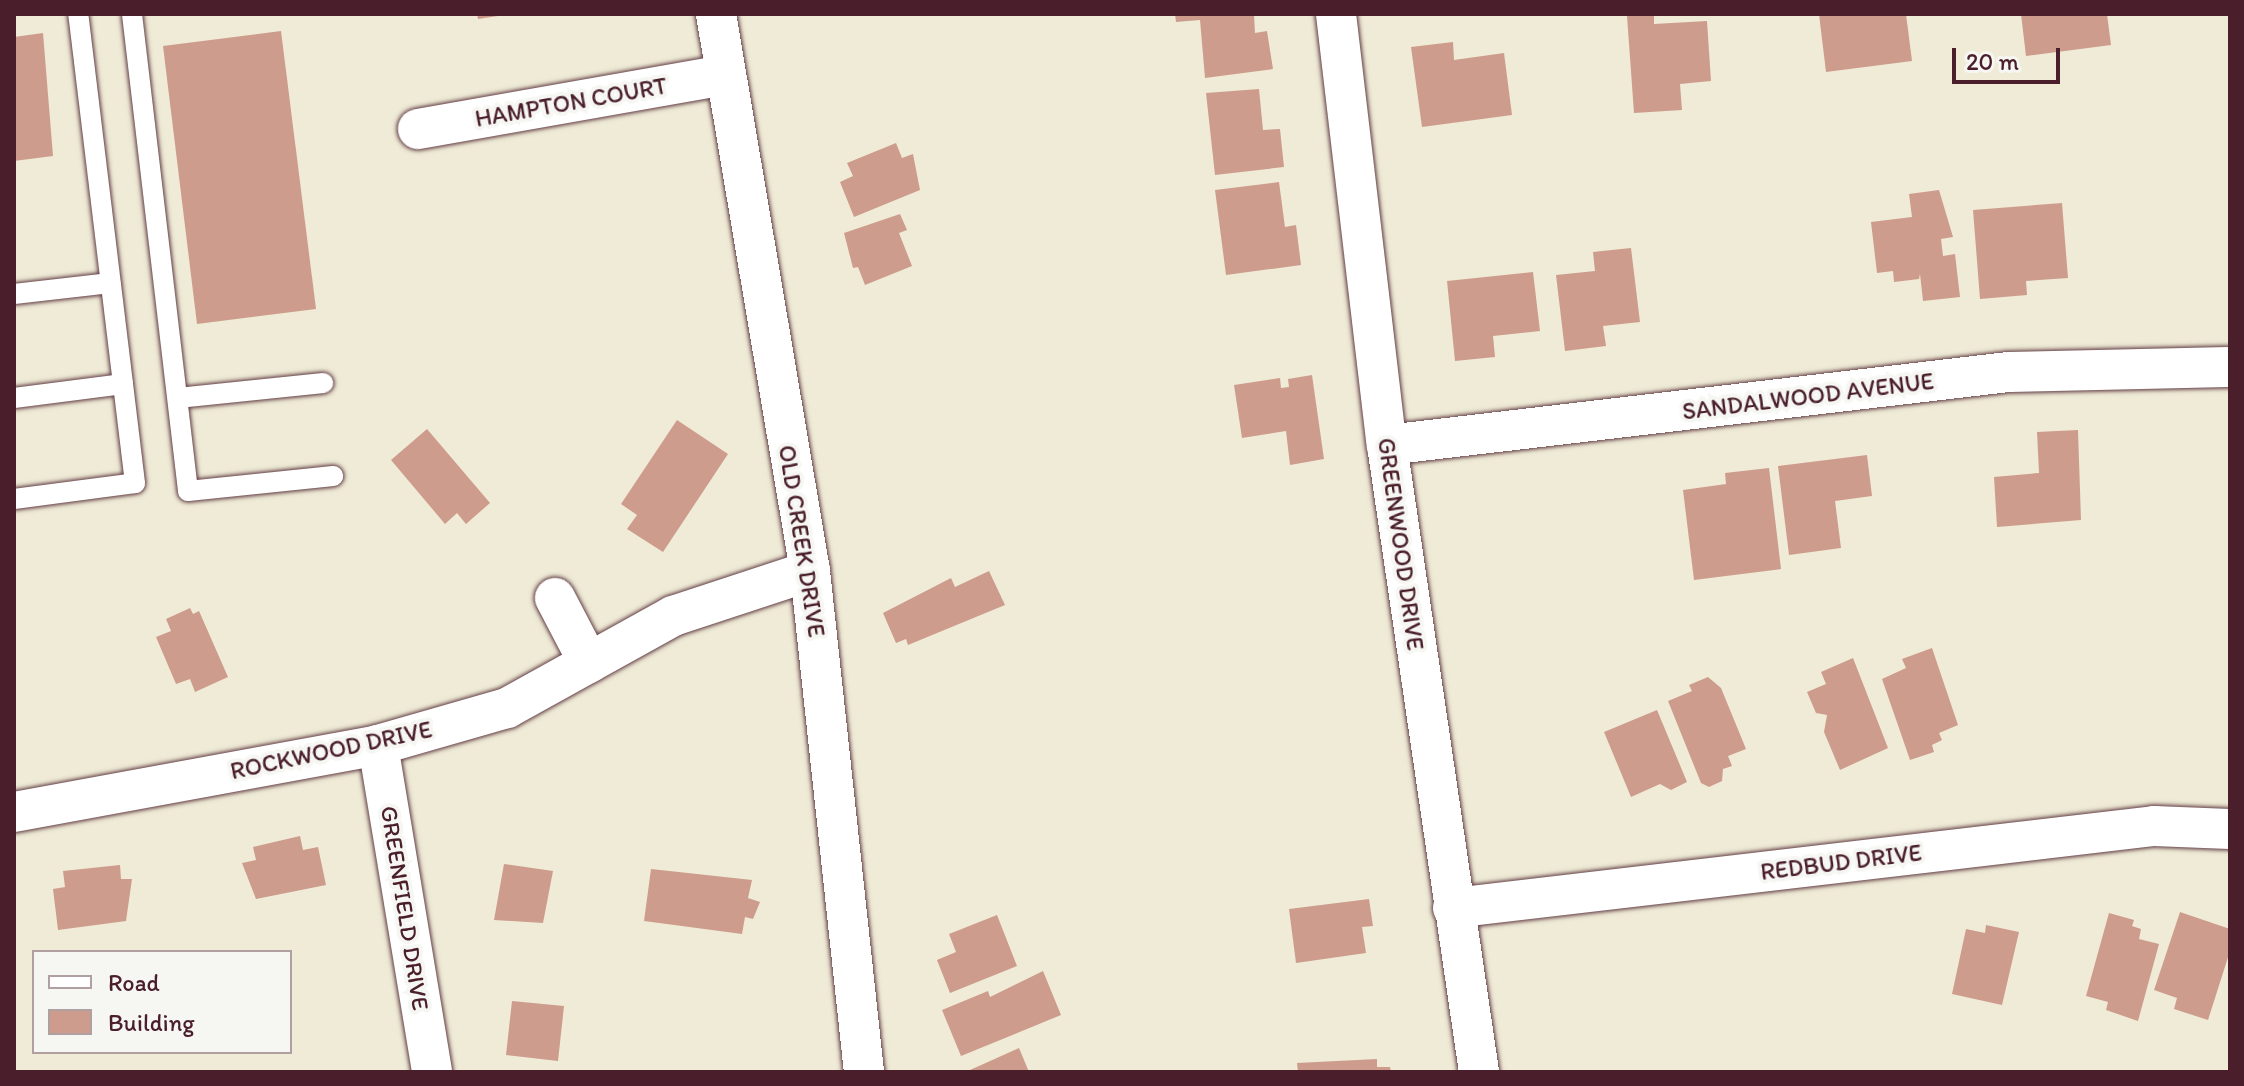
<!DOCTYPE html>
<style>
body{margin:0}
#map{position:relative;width:2244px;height:1086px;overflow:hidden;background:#efebd6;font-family:Itim,sans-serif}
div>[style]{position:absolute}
.building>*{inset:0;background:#cd9c8d}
.roads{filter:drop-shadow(0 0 2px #633e45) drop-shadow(0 0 2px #633e45)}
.lane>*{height:20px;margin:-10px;padding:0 10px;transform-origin:10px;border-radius:10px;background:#fff}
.street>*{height:40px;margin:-20px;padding:0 20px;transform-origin:20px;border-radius:20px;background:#fff}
span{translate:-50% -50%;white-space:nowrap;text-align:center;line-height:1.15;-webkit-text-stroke:8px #f6f6f2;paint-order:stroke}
.street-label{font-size:24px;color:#4a1f2b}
.frame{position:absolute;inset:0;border:16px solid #4a1f2b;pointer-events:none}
.legend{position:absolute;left:32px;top:950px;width:260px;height:104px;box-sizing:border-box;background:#f6f6f2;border:2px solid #b1a0a2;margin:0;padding:10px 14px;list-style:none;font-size:24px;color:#4a1f2b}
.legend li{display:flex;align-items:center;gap:16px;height:40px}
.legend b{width:40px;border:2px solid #b1a0a2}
.scale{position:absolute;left:1952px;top:48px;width:108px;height:36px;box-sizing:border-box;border:4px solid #4a1f2b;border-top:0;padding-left:10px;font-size:24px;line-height:28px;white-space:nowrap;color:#4a1f2b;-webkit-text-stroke:6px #f6f6f2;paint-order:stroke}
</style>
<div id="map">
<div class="building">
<i style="clip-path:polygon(477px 14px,498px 14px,498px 16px,478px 19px)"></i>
<i style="clip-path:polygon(1175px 14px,1254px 14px,1255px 33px,1267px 31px,1273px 69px,1205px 78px,1200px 20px,1176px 22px)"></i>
<i style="clip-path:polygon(1654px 14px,1654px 24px,1707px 21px,1711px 81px,1680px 84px,1682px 110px,1634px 113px,1627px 16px)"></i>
<i style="clip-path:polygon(1819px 14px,1906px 14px,1912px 61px,1826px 72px)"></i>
<i style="clip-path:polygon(2021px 14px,2107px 14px,2111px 45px,2026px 56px)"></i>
<i style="clip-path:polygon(281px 31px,316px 309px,197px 324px,163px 46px)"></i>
<i style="clip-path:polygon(43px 33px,53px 156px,14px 161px,14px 37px)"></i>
<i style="clip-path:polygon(1453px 42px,1454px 60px,1504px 53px,1512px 115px,1422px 127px,1411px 47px)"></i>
<i style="clip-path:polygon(1259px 89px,1263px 130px,1280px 129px,1284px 167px,1215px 175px,1206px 93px)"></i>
<i style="clip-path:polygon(896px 143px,902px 158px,913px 154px,920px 190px,854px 217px,840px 182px,853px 176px,847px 163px)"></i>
<i style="clip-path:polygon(1279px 182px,1285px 227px,1296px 225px,1301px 265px,1226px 275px,1215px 190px)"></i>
<i style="clip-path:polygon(1939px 190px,1953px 237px,1941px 239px,1943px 256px,1955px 254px,1960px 297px,1923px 301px,1920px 274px,1919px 279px,1894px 282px,1893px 271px,1877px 273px,1871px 222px,1912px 217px,1909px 194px)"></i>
<i style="clip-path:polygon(2062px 203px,2068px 278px,2026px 281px,2027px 295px,1980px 299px,1973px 210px)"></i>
<i style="clip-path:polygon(900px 214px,907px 230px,899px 233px,912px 266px,865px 285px,858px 267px,853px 268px,844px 233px)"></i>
<i style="clip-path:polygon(1631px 248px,1640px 322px,1603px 326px,1606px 346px,1565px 351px,1556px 275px,1595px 271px,1593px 252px)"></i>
<i style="clip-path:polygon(1533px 272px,1540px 331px,1493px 336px,1495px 357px,1455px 361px,1447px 281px)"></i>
<i style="clip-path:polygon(1312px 375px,1324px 459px,1290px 465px,1286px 431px,1242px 438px,1234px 385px,1280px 378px,1281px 388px,1289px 387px,1288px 379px)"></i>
<i style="clip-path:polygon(677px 420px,728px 454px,663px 552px,627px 529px,637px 515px,621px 504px)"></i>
<i style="clip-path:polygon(427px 429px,490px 503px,466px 524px,457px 513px,445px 524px,391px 460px)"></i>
<i style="clip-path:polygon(2078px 430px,2081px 520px,1997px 527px,1994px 477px,2039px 473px,2037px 432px)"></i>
<i style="clip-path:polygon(1867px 455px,1872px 496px,1835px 501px,1841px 548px,1789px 555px,1778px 466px)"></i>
<i style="clip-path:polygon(1769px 468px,1781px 569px,1694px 580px,1683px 490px,1726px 484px,1725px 473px)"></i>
<i style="clip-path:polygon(989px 571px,1005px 605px,908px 645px,906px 639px,896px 643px,883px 613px,951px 578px,955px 587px)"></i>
<i style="clip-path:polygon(190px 608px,193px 614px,199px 611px,228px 677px,195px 692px,190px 679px,176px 684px,156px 637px,171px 631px,166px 619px)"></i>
<i style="clip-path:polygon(1932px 648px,1958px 725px,1939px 733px,1942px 740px,1932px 745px,1934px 752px,1910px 760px,1882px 679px,1906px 668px,1902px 659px)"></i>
<i style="clip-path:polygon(1853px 658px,1888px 748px,1840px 770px,1824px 732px,1827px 715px,1816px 713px,1807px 692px,1826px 684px,1821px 672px)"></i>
<i style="clip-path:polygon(1708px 677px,1721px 688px,1746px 749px,1728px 756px,1732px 766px,1723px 769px,1722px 781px,1709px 787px,1701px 783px,1668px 701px,1692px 691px,1689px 685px)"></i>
<i style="clip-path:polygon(1657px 710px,1687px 782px,1671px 790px,1660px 784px,1631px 797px,1604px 732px)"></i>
<i style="clip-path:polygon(300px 836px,303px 850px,318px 847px,326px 885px,256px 899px,242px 863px,256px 860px,253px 847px)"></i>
<i style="clip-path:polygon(504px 864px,553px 871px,543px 923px,494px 920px)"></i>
<i style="clip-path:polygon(120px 865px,121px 879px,132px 879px,126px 921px,58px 930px,53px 889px,65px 887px,63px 871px)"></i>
<i style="clip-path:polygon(651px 869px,752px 880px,748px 898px,760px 902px,753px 919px,745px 917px,742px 934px,644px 921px)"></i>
<i style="clip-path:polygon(1369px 899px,1373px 926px,1362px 927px,1366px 953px,1296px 963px,1289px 909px)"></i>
<i style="clip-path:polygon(2180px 912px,2230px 929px,2230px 951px,2208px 1020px,2174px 1009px,2177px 998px,2154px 990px)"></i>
<i style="clip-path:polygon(2109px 913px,2134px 920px,2132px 926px,2141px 929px,2139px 939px,2159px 944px,2138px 1021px,2106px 1010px,2108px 1002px,2086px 996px)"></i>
<i style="clip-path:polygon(997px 915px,1017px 966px,950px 993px,937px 960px,956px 952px,949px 934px)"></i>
<i style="clip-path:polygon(1986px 925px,2019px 932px,2002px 1005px,1952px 994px,1966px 929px,1985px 933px)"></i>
<i style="clip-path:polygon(1043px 971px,1061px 1015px,961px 1056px,942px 1010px,988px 991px,990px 997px)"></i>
<i style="clip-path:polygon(512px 1001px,564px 1006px,558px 1061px,506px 1055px)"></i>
<i style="clip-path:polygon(1019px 1048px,1029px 1072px,971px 1072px,970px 1070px)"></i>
<i style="clip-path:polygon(1377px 1059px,1377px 1067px,1390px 1067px,1391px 1072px,1298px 1072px,1297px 1063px)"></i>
</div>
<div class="roads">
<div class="lane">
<i style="left:132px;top:14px;width:480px;rotate:83.3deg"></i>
<i style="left:188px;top:491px;width:146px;rotate:-5.9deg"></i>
<i style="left:14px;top:294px;width:97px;rotate:-6.5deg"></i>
<i style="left:14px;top:398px;width:110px;rotate:-7.3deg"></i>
<i style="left:178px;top:398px;width:146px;rotate:-5.9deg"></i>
<i style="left:14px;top:499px;width:122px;rotate:-7.5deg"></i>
<i style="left:135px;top:483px;width:472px;rotate:-96.9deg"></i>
</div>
<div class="street">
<i style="left:716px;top:14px;width:565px;rotate:80.42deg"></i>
<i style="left:810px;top:571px;width:504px;rotate:83.85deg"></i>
<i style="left:1336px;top:14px;width:434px;rotate:83.3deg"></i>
<i style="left:1387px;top:445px;width:634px;rotate:81.65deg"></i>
<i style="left:418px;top:129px;width:310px;rotate:-10deg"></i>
<i style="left:1387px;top:445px;width:625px;rotate:-6.7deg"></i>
<i style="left:2008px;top:372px;width:222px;rotate:-1.3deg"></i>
<i style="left:555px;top:598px;width:73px;rotate:62.4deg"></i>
<i style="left:378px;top:745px;width:331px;rotate:80.6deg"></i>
<i style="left:14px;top:812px;width:370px;rotate:-10.4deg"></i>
<i style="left:378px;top:745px;width:134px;rotate:-16deg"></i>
<i style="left:507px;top:708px;width:190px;rotate:-29deg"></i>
<i style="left:673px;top:616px;width:144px;rotate:-18.2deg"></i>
<i style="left:1453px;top:908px;width:706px;rotate:-6.67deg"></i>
<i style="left:2154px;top:826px;width:76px;rotate:2.3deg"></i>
</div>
</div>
<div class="street-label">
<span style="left:571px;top:102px;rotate:-10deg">HAMPTON COURT</span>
<span style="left:1808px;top:396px;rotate:-7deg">SANDALWOOD AVENUE</span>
<span style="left:802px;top:541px;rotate:81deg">OLD CREEK DRIVE</span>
<span style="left:1401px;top:544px;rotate:82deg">GREENWOOD DRIVE</span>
<span style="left:331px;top:750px;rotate:-12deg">ROCKWOOD DRIVE</span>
<span style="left:1841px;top:862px;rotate:-7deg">REDBUD DRIVE</span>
<span style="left:405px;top:908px;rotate:81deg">GREENFIELD DRIVE</span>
</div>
<div class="frame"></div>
<ul class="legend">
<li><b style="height:10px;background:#fff"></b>Road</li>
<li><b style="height:22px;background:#cd9c8d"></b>Building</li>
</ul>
<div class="scale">20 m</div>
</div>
